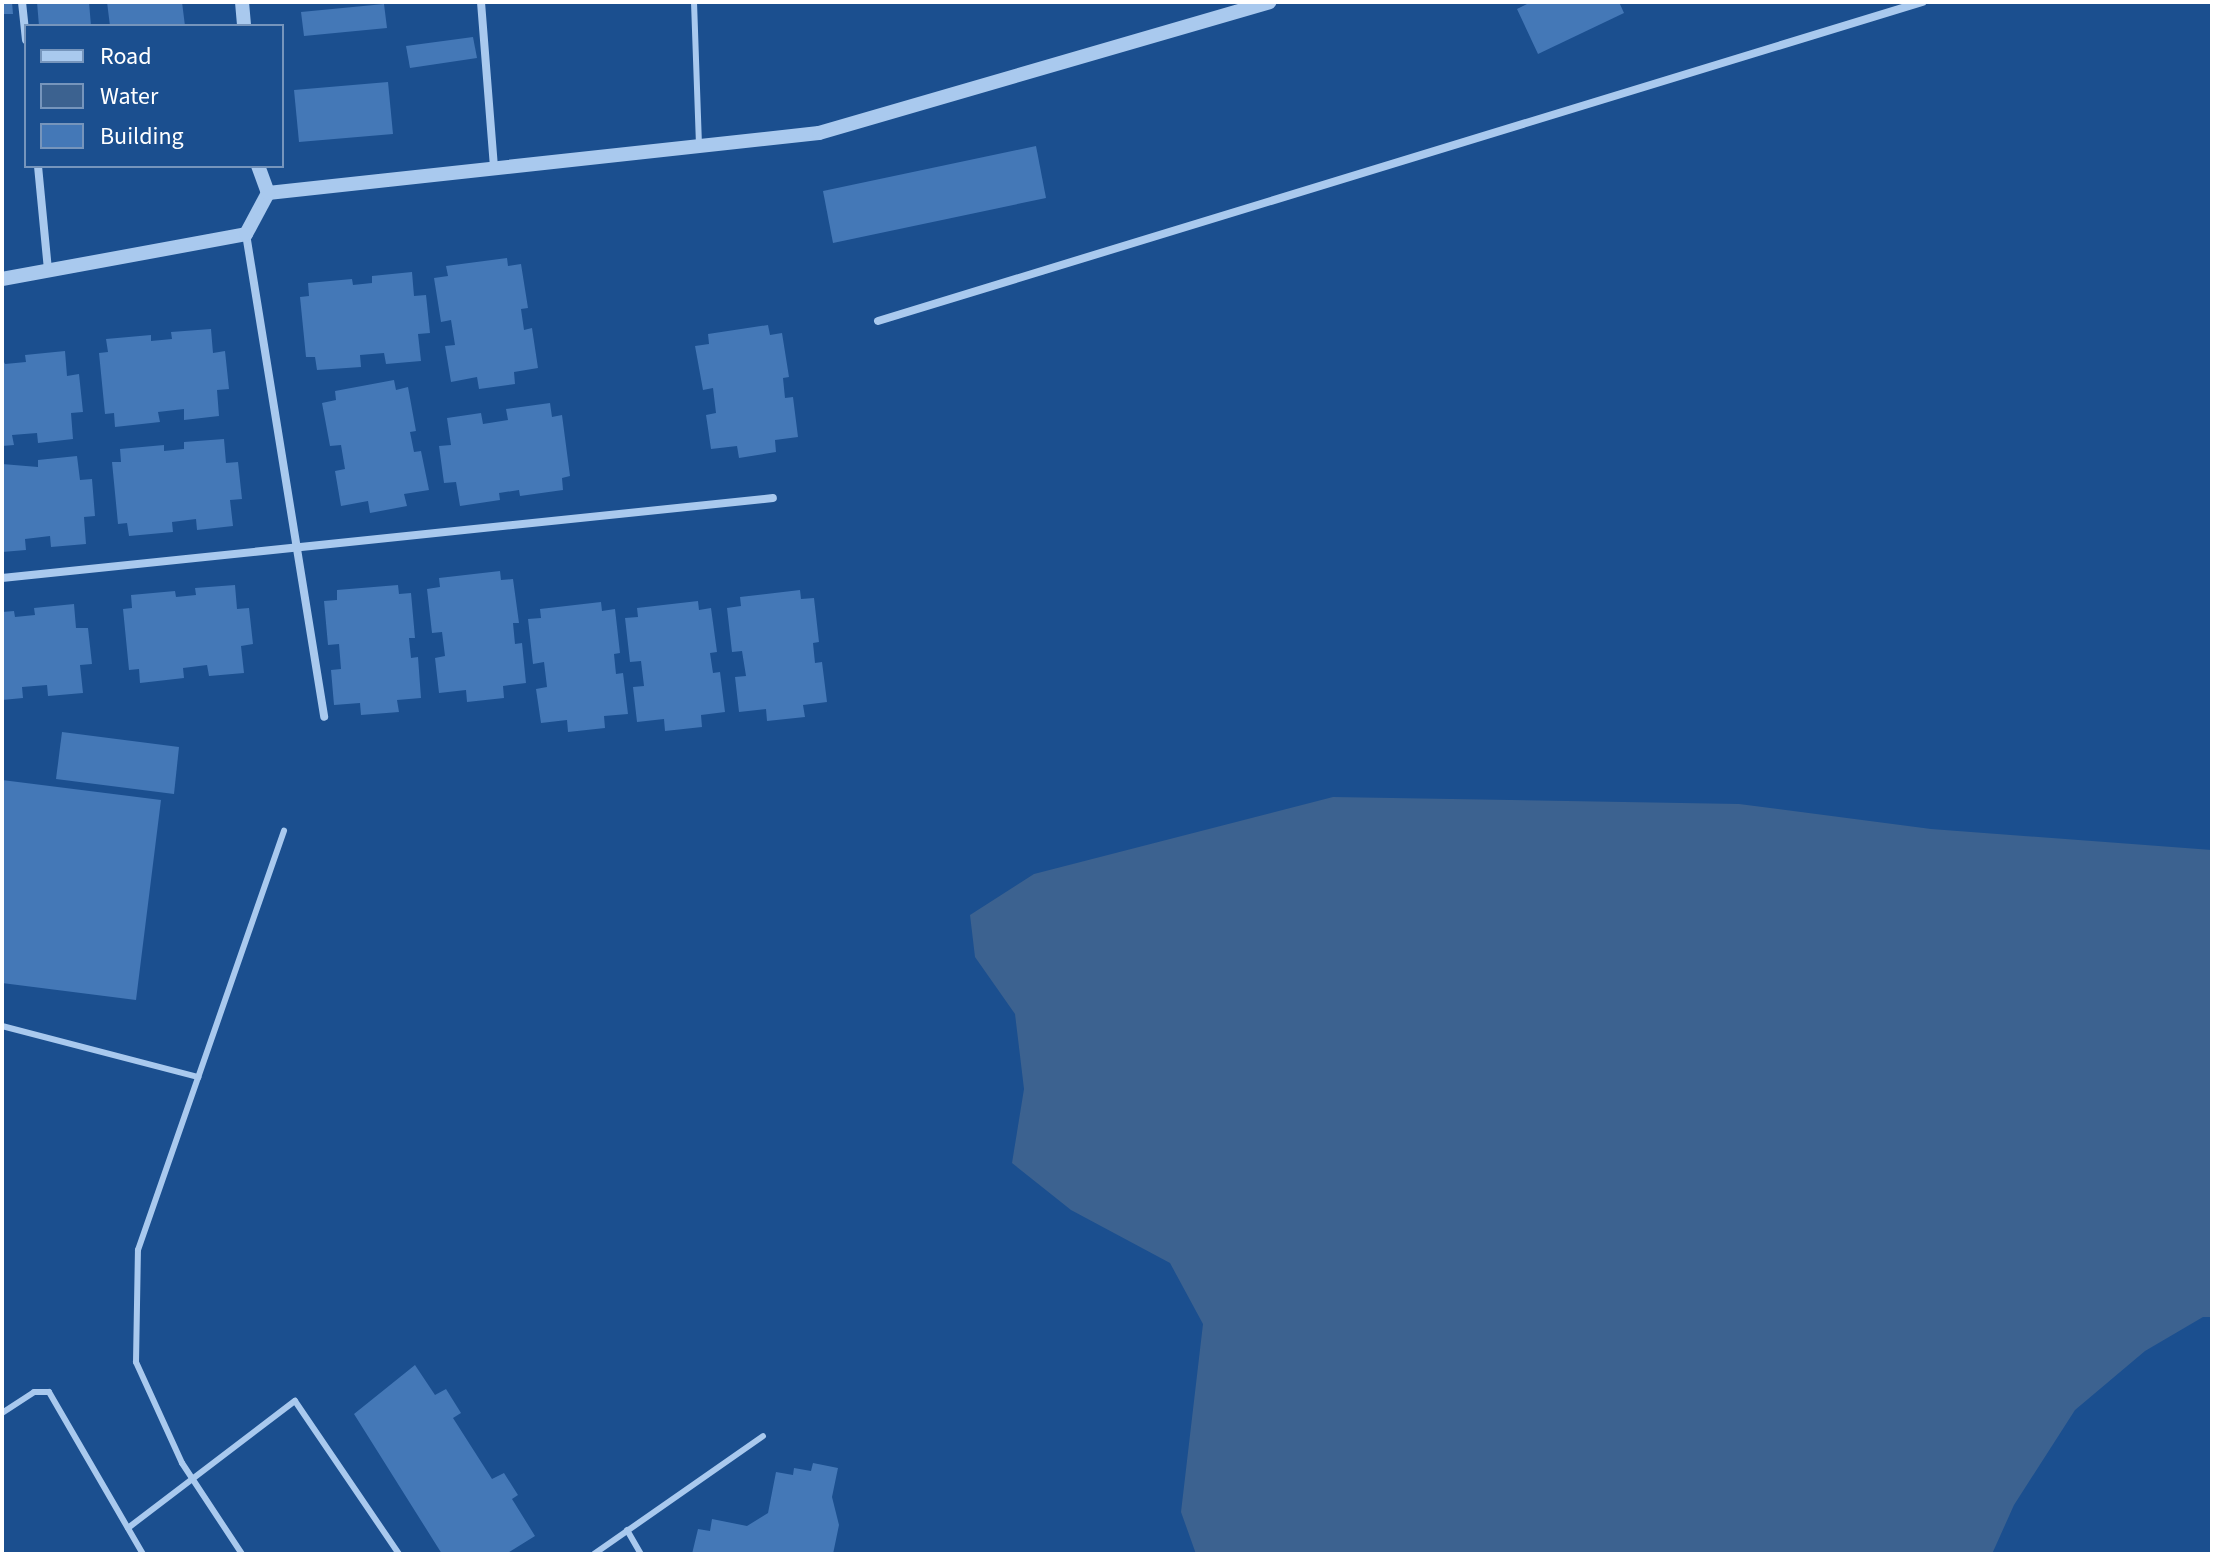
<!DOCTYPE html>
<style>
body{margin:0}
#map{position:relative;width:2214px;height:1556px;overflow:hidden;background:#1b4f8f;font-family:"Source Sans 3",sans-serif}
div>[style]{position:absolute}
.water>*{inset:0;background:#3c6290}
.building>*{inset:0;background:#4478b7}
.service>*{height:6px;margin:-3px;padding:0 3px;transform-origin:3px;border-radius:3px;background:#a9c9ee}
.minor>*{height:8px;margin:-4px;padding:0 4px;transform-origin:4px;border-radius:4px;background:#a9c9ee}
.tertiary>*{height:14px;margin:-7px;padding:0 7px;transform-origin:7px;border-radius:7px;background:#a9c9ee}
span{translate:-50% -50%;white-space:nowrap;text-align:center;line-height:1.15;-webkit-text-stroke:7px #1b4f8f;paint-order:stroke}
.frame{position:absolute;inset:0;border:4px solid #fff;pointer-events:none}
.legend{position:absolute;left:24px;top:24px;width:260px;height:144px;box-sizing:border-box;background:#1b4f8f;border:2px solid #7695bc;margin:0;padding:10px 14px;list-style:none;font-size:24px;color:#fff}
.legend li{display:flex;align-items:center;gap:16px;height:40px}
.legend b{width:40px;border:2px solid #7695bc}
</style>
<div id="map">
<div class="water">
<i style="clip-path:polygon(1333px 797px,1739px 804px,1931px 829px,2212px 850px,2212px 1317px,2203px 1317px,2145px 1351px,2075px 1410px,2014px 1505px,1992px 1554px,1196px 1554px,1181px 1512px,1203px 1324px,1170px 1263px,1071px 1210px,1012px 1163px,1024px 1089px,1015px 1014px,975px 957px,970px 915px,1034px 874px)"></i>
</div>
<div class="building">
<i style="clip-path:polygon(2px 2px,12px 2px,13px 14px,2px 14px)"></i>
<i style="clip-path:polygon(37px 2px,89px 2px,91px 26px,39px 26px)"></i>
<i style="clip-path:polygon(107px 2px,182px 2px,185px 26px,110px 26px)"></i>
<i style="clip-path:polygon(1531px 2px,1619px 2px,1624px 13px,1538px 54px,1517px 9px)"></i>
<i style="clip-path:polygon(384px 4px,387px 28px,304px 36px,301px 12px)"></i>
<i style="clip-path:polygon(473px 37px,477px 58px,410px 68px,406px 46px)"></i>
<i style="clip-path:polygon(388px 82px,393px 134px,299px 142px,294px 90px)"></i>
<i style="clip-path:polygon(1036px 146px,1046px 198px,833px 243px,823px 191px)"></i>
<i style="clip-path:polygon(507px 258px,508px 266px,521px 264px,528px 308px,521px 309px,524px 330px,532px 328px,538px 368px,514px 372px,515px 384px,479px 389px,477px 377px,451px 382px,445px 346px,455px 345px,451px 320px,441px 322px,434px 278px,448px 276px,446px 266px)"></i>
<i style="clip-path:polygon(412px 272px,414px 296px,426px 295px,430px 333px,418px 334px,421px 361px,386px 364px,384px 353px,360px 355px,361px 367px,317px 370px,315px 357px,306px 357px,300px 297px,309px 296px,308px 283px,352px 279px,353px 285px,372px 283px,372px 276px)"></i>
<i style="clip-path:polygon(768px 325px,770px 335px,782px 333px,789px 377px,783px 378px,785px 398px,793px 397px,798px 437px,775px 440px,776px 452px,739px 458px,737px 446px,711px 449px,706px 415px,716px 413px,713px 388px,703px 390px,695px 346px,709px 344px,708px 334px)"></i>
<i style="clip-path:polygon(211px 329px,213px 353px,225px 351px,229px 389px,217px 390px,219px 416px,184px 420px,184px 409px,158px 412px,160px 422px,115px 427px,114px 413px,105px 414px,99px 353px,108px 352px,106px 339px,151px 335px,151px 341px,172px 339px,171px 332px)"></i>
<i style="clip-path:polygon(65px 351px,67px 376px,79px 374px,83px 412px,71px 413px,73px 439px,38px 443px,37px 433px,12px 435px,14px 445px,2px 446px,2px 358px,5px 364px,26px 362px,25px 355px)"></i>
<i style="clip-path:polygon(394px 380px,396px 390px,408px 387px,416px 431px,410px 432px,414px 452px,421px 451px,429px 490px,404px 494px,407px 506px,370px 513px,368px 501px,341px 506px,335px 471px,345px 469px,341px 445px,330px 446px,322px 403px,336px 400px,335px 391px)"></i>
<i style="clip-path:polygon(550px 403px,552px 417px,562px 415px,570px 476px,562px 478px,563px 490px,520px 496px,519px 490px,499px 493px,500px 500px,460px 506px,456px 482px,444px 483px,439px 446px,451px 445px,447px 418px,481px 413px,483px 424px,508px 420px,506px 409px)"></i>
<i style="clip-path:polygon(224px 439px,226px 463px,238px 462px,242px 499px,230px 500px,233px 526px,197px 530px,196px 519px,172px 522px,173px 532px,129px 536px,127px 523px,118px 524px,112px 462px,121px 462px,120px 449px,164px 445px,164px 451px,184px 449px,184px 442px)"></i>
<i style="clip-path:polygon(77px 456px,80px 480px,92px 479px,95px 516px,84px 517px,86px 544px,51px 547px,50px 536px,25px 539px,26px 550px,2px 552px,2px 464px,38px 467px,38px 460px)"></i>
<i style="clip-path:polygon(500px 571px,501px 580px,513px 579px,519px 623px,513px 623px,515px 644px,522px 643px,526px 683px,503px 686px,504px 698px,467px 702px,466px 690px,439px 693px,435px 658px,445px 656px,442px 632px,432px 633px,427px 589px,440px 587px,439px 578px)"></i>
<i style="clip-path:polygon(235px 585px,237px 609px,249px 608px,253px 644px,241px 646px,244px 673px,209px 676px,207px 665px,183px 668px,184px 678px,140px 683px,139px 669px,129px 670px,123px 609px,132px 608px,131px 595px,175px 591px,176px 597px,196px 595px,195px 588px)"></i>
<i style="clip-path:polygon(398px 585px,399px 594px,411px 593px,415px 638px,409px 638px,411px 658px,418px 657px,421px 698px,397px 700px,399px 712px,361px 715px,360px 703px,334px 705px,331px 670px,341px 669px,339px 644px,328px 645px,324px 601px,337px 600px,337px 590px)"></i>
<i style="clip-path:polygon(800px 590px,801px 599px,814px 598px,819px 642px,813px 643px,815px 663px,822px 662px,827px 702px,803px 705px,805px 717px,767px 721px,766px 709px,739px 712px,735px 677px,746px 676px,742px 651px,732px 652px,727px 608px,741px 606px,740px 597px)"></i>
<i style="clip-path:polygon(698px 601px,699px 610px,711px 608px,717px 652px,710px 653px,713px 673px,720px 672px,725px 712px,701px 715px,702px 727px,665px 731px,664px 719px,637px 722px,633px 687px,644px 686px,641px 661px,630px 662px,625px 618px,638px 617px,637px 608px)"></i>
<i style="clip-path:polygon(601px 602px,602px 611px,615px 609px,620px 653px,614px 654px,616px 674px,623px 673px,628px 714px,604px 716px,605px 728px,568px 732px,567px 720px,541px 723px,536px 689px,547px 687px,544px 662px,533px 664px,528px 619px,541px 618px,540px 609px)"></i>
<i style="clip-path:polygon(74px 604px,76px 628px,88px 628px,92px 664px,80px 665px,83px 693px,48px 696px,47px 685px,22px 687px,23px 698px,2px 700px,2px 612px,14px 611px,15px 617px,35px 615px,34px 608px)"></i>
<i style="clip-path:polygon(62px 732px,179px 747px,174px 794px,56px 779px)"></i>
<i style="clip-path:polygon(2px 780px,161px 800px,136px 1000px,2px 983px)"></i>
<i style="clip-path:polygon(415px 1365px,435px 1395px,446px 1389px,461px 1413px,453px 1418px,492px 1479px,504px 1473px,518px 1495px,512px 1499px,535px 1536px,506px 1554px,442px 1554px,354px 1414px)"></i>
<i style="clip-path:polygon(813px 1463px,838px 1468px,832px 1497px,839px 1525px,833px 1554px,692px 1554px,698px 1529px,710px 1531px,712px 1519px,747px 1526px,768px 1513px,776px 1472px,793px 1475px,794px 1468px,811px 1471px)"></i>
</div>
<div class="service">
<i style="left:694px;top:2px;width:143px;rotate:88deg"></i>
<i style="left:2px;top:1026px;width:203px;rotate:14.6deg"></i>
<i style="left:2px;top:1413px;width:38px;rotate:-33deg"></i>
<i style="left:34px;top:1392px;width:15px"></i>
<i style="left:49px;top:1392px;width:187px;rotate:59.9deg"></i>
<i style="left:128px;top:1528px;width:210px;rotate:-37.3deg"></i>
<i style="left:295px;top:1401px;width:185px;rotate:55.8deg"></i>
<i style="left:627px;top:1530px;width:28px;rotate:60deg"></i>
<i style="left:242px;top:1554px;width:109px;rotate:-123.4deg"></i>
<i style="left:182px;top:1463px;width:111px;rotate:-114.5deg"></i>
<i style="left:136px;top:1362px;width:112px;rotate:-89deg"></i>
<i style="left:138px;top:1250px;width:444px;rotate:-70.8deg"></i>
<i style="left:594px;top:1554px;width:206px;rotate:-34.9deg"></i>
</div>
<div class="minor">
<i style="left:22px;top:2px;width:38px;rotate:84deg"></i>
<i style="left:481px;top:2px;width:165px;rotate:85.5deg"></i>
<i style="left:38px;top:166px;width:104px;rotate:84.5deg"></i>
<i style="left:246px;top:234px;width:489px;rotate:80.8deg"></i>
<i style="left:878px;top:321px;width:1092px;rotate:-16.99deg"></i>
<i style="left:2px;top:578px;width:775px;rotate:-5.92deg"></i>
</div>
<div class="tertiary">
<i style="left:242px;top:2px;width:24px;rotate:85deg"></i>
<i style="left:268px;top:193px;width:554px;rotate:-6.21deg"></i>
<i style="left:819px;top:133px;width:469px;rotate:-16.2deg"></i>
<i style="left:2px;top:279px;width:248px;rotate:-10.4deg"></i>
<i style="left:246px;top:234px;width:47px;rotate:-61.8deg"></i>
<i style="left:268px;top:193px;width:29px;rotate:-110deg"></i>
</div>
<div class="frame"></div>
<ul class="legend">
<li><b style="height:10px;background:#a9c9ee"></b>Road</li>
<li><b style="height:22px;background:#3c6290"></b>Water</li>
<li><b style="height:22px;background:#4478b7"></b>Building</li>
</ul>
</div>
